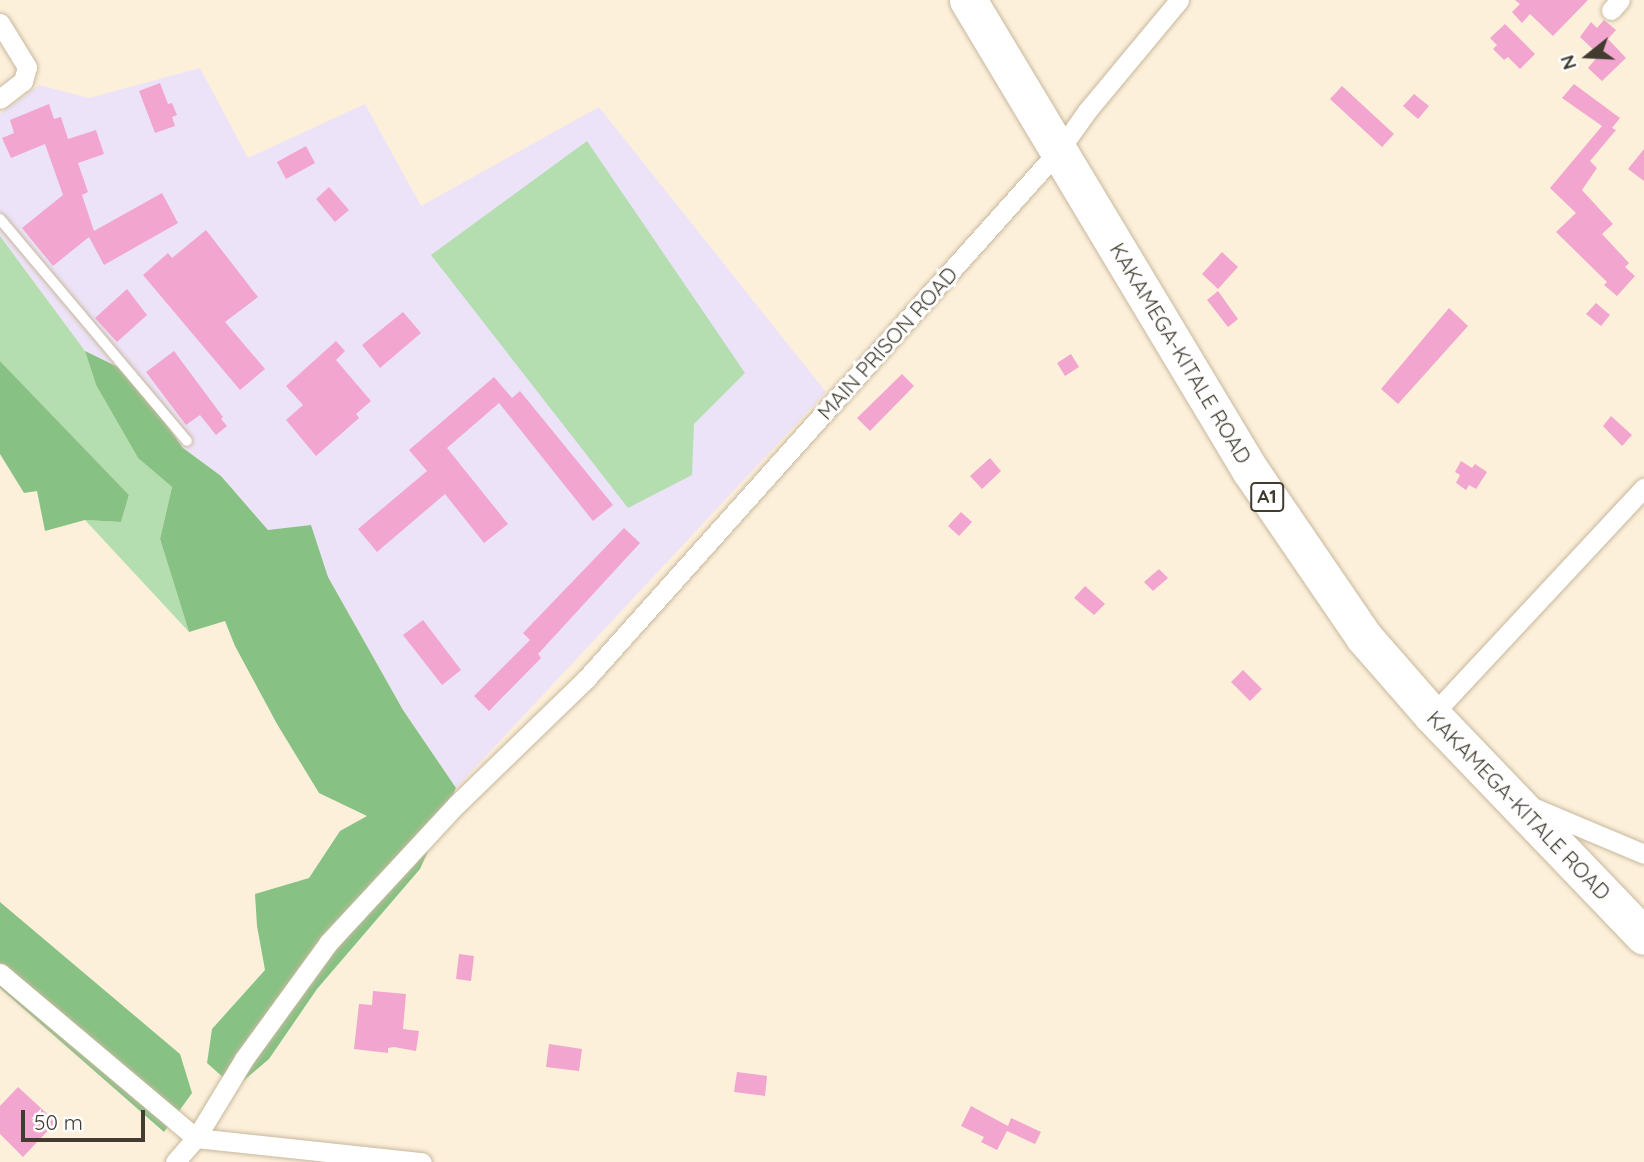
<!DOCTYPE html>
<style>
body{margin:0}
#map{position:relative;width:1644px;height:1162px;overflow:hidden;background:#fdf0da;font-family:Quicksand,sans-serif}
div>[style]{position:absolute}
.education>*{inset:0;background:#ede3f8}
.green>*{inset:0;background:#b4deb0}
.forest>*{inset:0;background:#88c184}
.building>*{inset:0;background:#f1a5cf}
.roads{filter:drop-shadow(0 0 2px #c7b89e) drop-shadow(0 0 2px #c7b89e)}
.lane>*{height:10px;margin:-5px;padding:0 5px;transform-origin:5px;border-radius:5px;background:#fff}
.street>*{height:19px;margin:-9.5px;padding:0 9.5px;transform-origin:9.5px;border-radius:9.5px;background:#fff}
.highway>*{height:37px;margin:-18.5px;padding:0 18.5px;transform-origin:18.5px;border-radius:18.5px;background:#fff}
span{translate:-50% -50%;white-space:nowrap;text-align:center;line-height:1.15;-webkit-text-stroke:6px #fff;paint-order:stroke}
.shield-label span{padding:2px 5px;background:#fff;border:2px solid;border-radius:5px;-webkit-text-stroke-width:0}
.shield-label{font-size:19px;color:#413b30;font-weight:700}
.street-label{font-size:21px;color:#413b30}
.north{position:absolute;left:1553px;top:21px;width:70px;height:70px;-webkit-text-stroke:5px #fff;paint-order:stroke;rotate:252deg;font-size:19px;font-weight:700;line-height:28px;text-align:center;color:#413b30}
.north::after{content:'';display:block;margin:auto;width:24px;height:32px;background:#413b30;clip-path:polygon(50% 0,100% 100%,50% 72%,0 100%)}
.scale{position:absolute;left:21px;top:1110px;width:124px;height:32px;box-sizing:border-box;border:4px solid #413b30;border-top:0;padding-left:9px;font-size:21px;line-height:24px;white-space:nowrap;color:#413b30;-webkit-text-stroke:5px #fff;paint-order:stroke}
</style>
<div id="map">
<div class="education">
<i style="clip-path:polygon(200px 68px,248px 158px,365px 104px,421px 206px,599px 107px,826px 392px,456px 788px,403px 710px,328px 577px,311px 526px,268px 530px,221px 476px,183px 448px,146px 396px,118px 367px,85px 351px,0 236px,0 114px,39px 85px,89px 98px)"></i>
</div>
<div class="green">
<i style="clip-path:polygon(587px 141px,745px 373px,694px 424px,692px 475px,628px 508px,431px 255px)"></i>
<i style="clip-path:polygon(0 236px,85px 351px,96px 385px,138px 458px,172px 487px,160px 539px,189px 632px,85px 520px,121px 522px,129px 495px,0 361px)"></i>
</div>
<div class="forest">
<i style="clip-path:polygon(85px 351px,118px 367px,146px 396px,183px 448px,221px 476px,268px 530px,311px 525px,328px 577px,403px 710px,456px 788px,420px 869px,317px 989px,269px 1059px,235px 1088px,207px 1063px,212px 1029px,265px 970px,257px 926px,255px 894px,309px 878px,340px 831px,367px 816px,319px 793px,277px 724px,235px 646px,225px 621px,189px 632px,160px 539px,172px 487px,138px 458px,96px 385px)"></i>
<i style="clip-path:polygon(0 361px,129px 495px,121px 522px,85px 520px,45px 531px,37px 491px,24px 493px,0 454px)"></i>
<i style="clip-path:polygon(0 902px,180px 1054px,192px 1093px,164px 1132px,0 988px)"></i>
</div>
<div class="building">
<i style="clip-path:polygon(1515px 0,1588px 0,1553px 36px,1530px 14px,1522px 23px,1512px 12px,1520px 4px)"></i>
<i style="clip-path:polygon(1604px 20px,1616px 30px,1608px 39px,1626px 58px,1602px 81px,1588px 68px,1599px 55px,1580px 37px,1591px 22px,1597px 28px)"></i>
<i style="clip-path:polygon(1505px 24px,1535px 54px,1520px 69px,1508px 57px,1504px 60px,1493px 49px,1497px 45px,1490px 38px)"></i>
<i style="clip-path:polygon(160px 83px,168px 104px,172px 103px,177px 115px,172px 117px,175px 126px,155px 133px,139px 91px)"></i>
<i style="clip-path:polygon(1574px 84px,1620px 118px,1612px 128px,1616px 130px,1590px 161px,1597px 168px,1582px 190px,1613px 224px,1602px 234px,1629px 263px,1625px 267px,1635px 276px,1617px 296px,1604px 285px,1607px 282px,1556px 232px,1576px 213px,1550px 188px,1602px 126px,1562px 98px)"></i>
<i style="clip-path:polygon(1342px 86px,1394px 134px,1382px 147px,1330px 99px)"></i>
<i style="clip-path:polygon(1414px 94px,1429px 106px,1418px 119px,1403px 106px)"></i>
<i style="clip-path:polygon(49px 104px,54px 119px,61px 117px,68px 139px,96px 130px,104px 154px,78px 163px,88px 192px,82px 195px,94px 231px,162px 193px,178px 223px,104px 265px,89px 237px,53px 266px,22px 228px,63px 195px,45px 144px,11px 158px,2px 138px,14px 133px,10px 120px)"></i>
<i style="clip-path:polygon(306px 146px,315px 163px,286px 179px,277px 162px)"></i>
<i style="clip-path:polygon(1644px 149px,1644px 181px,1628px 169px)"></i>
<i style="clip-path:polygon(329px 187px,349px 210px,335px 222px,316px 199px)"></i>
<i style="clip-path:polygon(206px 230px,258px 297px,225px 322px,265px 369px,240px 390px,143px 275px,168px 253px,172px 258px)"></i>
<i style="clip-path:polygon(1222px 252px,1238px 267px,1218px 289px,1202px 274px)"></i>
<i style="clip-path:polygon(127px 289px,147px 315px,117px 342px,95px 318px)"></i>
<i style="clip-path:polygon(1218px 291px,1238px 319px,1228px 327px,1207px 300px)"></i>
<i style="clip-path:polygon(1596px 303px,1610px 315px,1601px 326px,1586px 314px)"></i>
<i style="clip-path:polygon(1449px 308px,1468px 326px,1398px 404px,1381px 389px)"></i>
<i style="clip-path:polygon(403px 312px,421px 333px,380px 368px,362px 345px)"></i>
<i style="clip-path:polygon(336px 341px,345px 351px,336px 360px,371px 401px,356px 414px,359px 418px,316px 456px,286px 420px,303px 405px,286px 386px)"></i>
<i style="clip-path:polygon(174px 351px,223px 417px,221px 419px,227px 426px,216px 435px,200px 415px,186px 425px,146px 372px)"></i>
<i style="clip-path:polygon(1071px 354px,1079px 367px,1065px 376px,1057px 363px)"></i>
<i style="clip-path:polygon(902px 374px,914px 386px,870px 431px,857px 418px)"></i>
<i style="clip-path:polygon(494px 377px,512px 398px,520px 391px,613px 505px,593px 521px,499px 403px,447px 448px,508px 524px,484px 543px,445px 494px,377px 552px,358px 529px,427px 471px,409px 450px)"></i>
<i style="clip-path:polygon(1611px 416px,1632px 435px,1622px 446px,1603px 426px)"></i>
<i style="clip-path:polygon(990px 458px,1001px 471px,982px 489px,970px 476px)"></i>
<i style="clip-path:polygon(1461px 461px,1472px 468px,1475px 464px,1487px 472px,1476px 489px,1469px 485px,1466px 490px,1456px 483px,1460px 475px,1455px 472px)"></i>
<i style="clip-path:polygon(961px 512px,972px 522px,959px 536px,948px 526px)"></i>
<i style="clip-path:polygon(624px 528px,640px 543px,538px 654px,541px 658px,489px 711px,474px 696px,530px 640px,523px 633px)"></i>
<i style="clip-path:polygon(1159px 569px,1168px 578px,1153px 591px,1144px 582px)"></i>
<i style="clip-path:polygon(1085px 586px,1105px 604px,1094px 615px,1074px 598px)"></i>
<i style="clip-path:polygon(423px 620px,461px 670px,442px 685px,403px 635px)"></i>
<i style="clip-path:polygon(1243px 670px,1262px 689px,1250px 701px,1231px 682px)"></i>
<i style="clip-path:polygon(459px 954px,474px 956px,471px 981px,456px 979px)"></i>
<i style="clip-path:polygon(373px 991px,406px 994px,403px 1029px,419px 1031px,416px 1051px,394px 1047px,388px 1048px,388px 1053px,354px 1049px,359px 1004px,372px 1005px)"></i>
<i style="clip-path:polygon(549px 1044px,582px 1049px,579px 1071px,546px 1067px)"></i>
<i style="clip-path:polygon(737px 1072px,767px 1076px,765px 1096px,734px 1092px)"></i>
<i style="clip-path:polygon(18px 1087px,56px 1122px,23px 1157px,0 1134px,0 1106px)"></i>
<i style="clip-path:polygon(971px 1106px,1008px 1126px,1011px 1118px,1041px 1132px,1035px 1144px,1007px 1131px,997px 1150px,981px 1142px,984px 1137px,961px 1126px)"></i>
</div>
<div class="roads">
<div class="lane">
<i style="left:0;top:219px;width:290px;rotate:49.9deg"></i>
</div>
<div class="street">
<i style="left:1611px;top:10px;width:13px;rotate:-48deg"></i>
<i style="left:0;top:23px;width:52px;rotate:58.5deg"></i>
<i style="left:27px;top:67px;width:15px;rotate:106deg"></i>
<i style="left:23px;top:81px;width:29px;rotate:142deg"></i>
<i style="left:1432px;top:715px;width:311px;rotate:-47deg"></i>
<i style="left:1530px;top:806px;width:124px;rotate:22.8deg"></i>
<i style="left:0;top:973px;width:256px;rotate:40.1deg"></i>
<i style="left:196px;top:1138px;width:227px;rotate:6.1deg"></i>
<i style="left:175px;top:1162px;width:32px;rotate:-49deg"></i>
<i style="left:196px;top:1138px;width:92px;rotate:-58.7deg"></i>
<i style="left:244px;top:1059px;width:145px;rotate:-54deg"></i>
<i style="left:329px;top:942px;width:188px;rotate:-47.2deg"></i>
<i style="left:457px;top:804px;width:180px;rotate:-44.1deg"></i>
<i style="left:586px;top:679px;width:711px;rotate:-48.19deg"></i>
<i style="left:1060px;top:149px;width:47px;rotate:-54.6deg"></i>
<i style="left:1087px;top:111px;width:144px;rotate:-50.3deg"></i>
</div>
<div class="highway">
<i style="left:968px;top:0;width:548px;rotate:59.04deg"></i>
<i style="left:1250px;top:470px;width:202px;rotate:55.7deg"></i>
<i style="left:1364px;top:637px;width:103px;rotate:48.9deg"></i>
<i style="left:1432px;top:715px;width:306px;rotate:46.2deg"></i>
</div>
</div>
<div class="shield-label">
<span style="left:1267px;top:497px">A1</span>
</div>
<div class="street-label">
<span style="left:887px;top:343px;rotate:-48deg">MAIN PRISON ROAD</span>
<span style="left:1181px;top:353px;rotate:59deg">KAKAMEGA-KITALE ROAD</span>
<span style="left:1519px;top:805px;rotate:46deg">KAKAMEGA-KITALE ROAD</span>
</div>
<div class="north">N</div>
<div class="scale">50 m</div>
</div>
